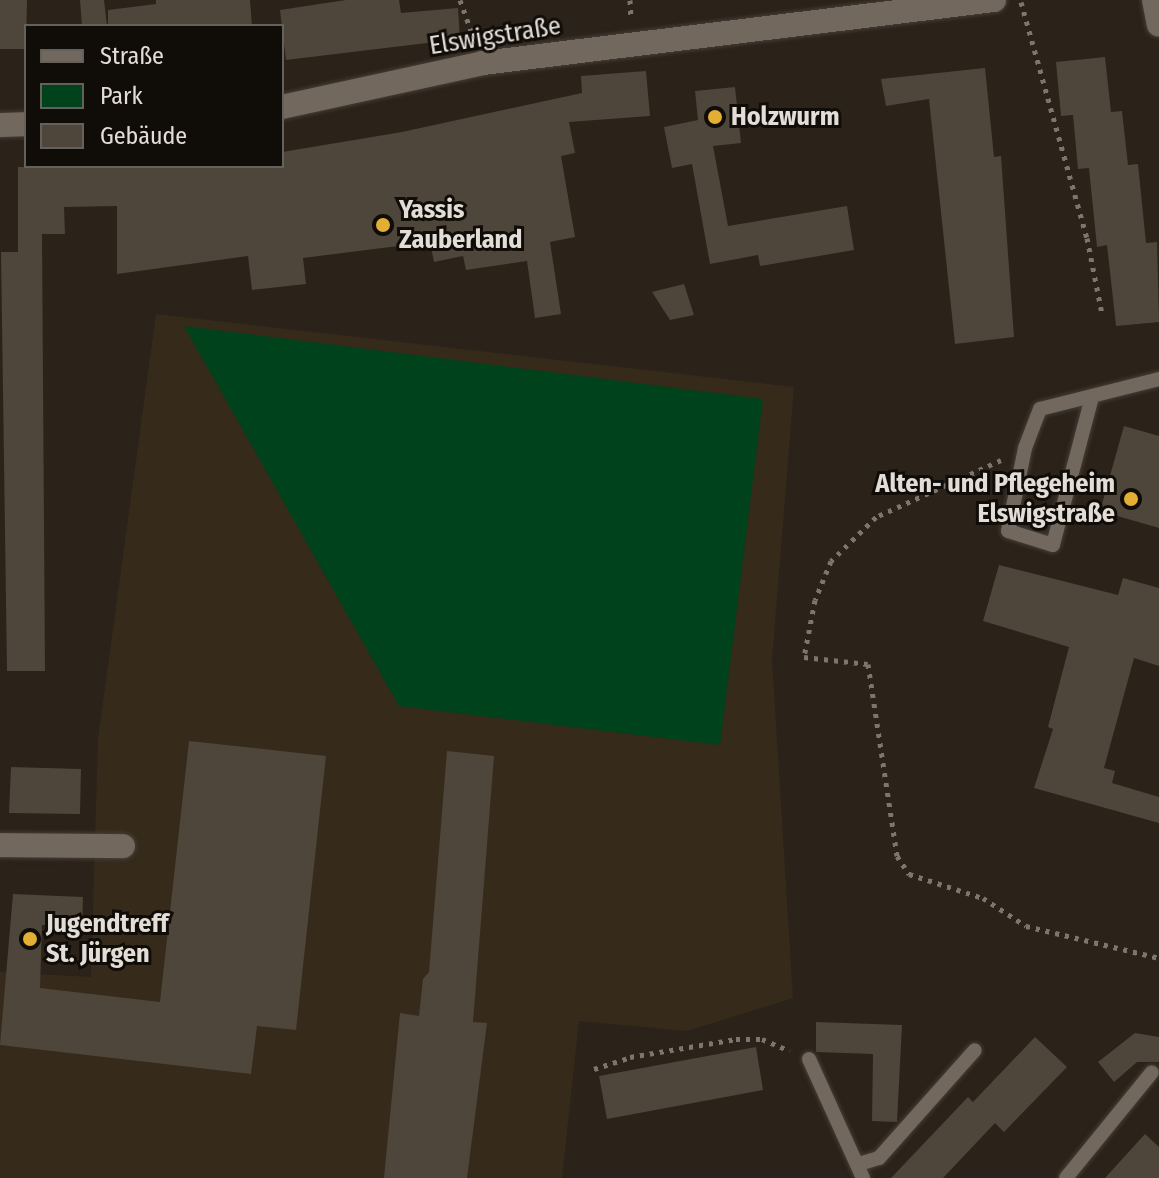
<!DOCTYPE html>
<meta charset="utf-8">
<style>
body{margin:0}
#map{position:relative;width:1159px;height:1178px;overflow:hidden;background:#2b2219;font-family:"Fira Sans Condensed",sans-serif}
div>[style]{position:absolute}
.built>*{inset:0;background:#362a1b}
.green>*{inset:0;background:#00421b}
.building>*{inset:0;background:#4e453b}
.path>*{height:5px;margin-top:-2.5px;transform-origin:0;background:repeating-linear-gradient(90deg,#7d766e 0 4px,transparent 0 10px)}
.roads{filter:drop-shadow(0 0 2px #453e37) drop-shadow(0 0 2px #453e37)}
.lane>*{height:14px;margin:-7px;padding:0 7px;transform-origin:7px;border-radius:7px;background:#72685d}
.street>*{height:24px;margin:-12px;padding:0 12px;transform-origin:12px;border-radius:12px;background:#72685d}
.dots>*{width:22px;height:22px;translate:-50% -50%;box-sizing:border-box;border:4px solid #100c08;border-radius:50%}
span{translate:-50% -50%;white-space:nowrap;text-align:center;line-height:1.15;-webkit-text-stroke:6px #100c08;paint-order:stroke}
.street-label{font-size:26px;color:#e3ddd7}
.poi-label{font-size:26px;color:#e3ddd7;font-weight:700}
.left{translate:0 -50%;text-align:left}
.right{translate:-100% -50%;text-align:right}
.legend{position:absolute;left:24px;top:24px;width:260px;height:144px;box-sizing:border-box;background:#100c08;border:2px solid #64605b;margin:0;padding:10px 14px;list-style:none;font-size:24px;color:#e3ddd7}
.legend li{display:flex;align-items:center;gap:16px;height:40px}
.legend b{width:40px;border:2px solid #64605b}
</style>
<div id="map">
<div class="built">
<i style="clip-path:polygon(156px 314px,794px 387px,772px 660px,793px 998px,687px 1031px,579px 1021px,562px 1178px,0 1178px,0 972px,91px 977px,98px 739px)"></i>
</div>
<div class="green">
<i style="clip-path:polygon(184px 326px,763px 399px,720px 745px,399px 706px)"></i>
</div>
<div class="building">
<i style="clip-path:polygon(0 0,27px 0,26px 49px,0 49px)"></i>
<i style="clip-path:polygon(80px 0,104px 0,107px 26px,82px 26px)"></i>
<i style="clip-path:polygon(156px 0,250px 0,252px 26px,108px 26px,108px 10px,156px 4px)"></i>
<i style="clip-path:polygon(346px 0,399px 0,401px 13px,458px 8px,460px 39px,286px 60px,280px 10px)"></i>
<i style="clip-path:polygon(1105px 57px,1111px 112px,1122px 111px,1128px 165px,1138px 164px,1146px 243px,1157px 242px,1159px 322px,1116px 326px,1107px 245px,1097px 247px,1089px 168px,1078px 169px,1073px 115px,1061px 116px,1056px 62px)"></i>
<i style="clip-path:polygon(985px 68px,994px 157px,1001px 156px,1014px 337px,955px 344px,929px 99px,886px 106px,881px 79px)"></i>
<i style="clip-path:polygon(646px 71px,650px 116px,569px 122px,575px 153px,561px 156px,575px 237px,550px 242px,561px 314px,535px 318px,527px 261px,466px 270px,463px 256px,434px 262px,430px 242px,303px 258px,306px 284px,252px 290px,248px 256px,117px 274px,117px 206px,64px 207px,65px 234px,42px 234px,45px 671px,7px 671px,1px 252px,18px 252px,18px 167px,282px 166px,282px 152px,402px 132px,582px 93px,581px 76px)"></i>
<i style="clip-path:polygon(735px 87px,741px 143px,713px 146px,728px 226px,847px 206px,854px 250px,760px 266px,758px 255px,710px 264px,692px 164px,672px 168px,664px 127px,698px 120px,695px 91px)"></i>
<i style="clip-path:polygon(684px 284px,694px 315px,670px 320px,652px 292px)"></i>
<i style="clip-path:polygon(1124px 426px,1159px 436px,1159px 528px,1100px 511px)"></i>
<i style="clip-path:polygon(999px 565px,1118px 595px,1123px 578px,1159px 588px,1159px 666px,1134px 658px,1104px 768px,1115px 771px,1112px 783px,1159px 797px,1159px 823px,1034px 788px,1053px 729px,1048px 727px,1069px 647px,983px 621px)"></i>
<i style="clip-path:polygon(189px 741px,326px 756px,296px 1030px,257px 1026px,251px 1074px,0 1045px,13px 894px,83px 897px,82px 926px,42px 925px,40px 988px,160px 1002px)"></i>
<i style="clip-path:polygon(447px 751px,494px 756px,473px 1022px,487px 1023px,467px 1178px,384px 1178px,400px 1013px,419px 1016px,423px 979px,429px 972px)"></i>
<i style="clip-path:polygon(11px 767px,81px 769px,80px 814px,9px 813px)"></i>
<i style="clip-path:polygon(816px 1022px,902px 1025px,897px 1122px,872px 1121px,873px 1054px,816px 1052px)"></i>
<i style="clip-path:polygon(1135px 1033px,1159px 1037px,1159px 1062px,1137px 1062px,1114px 1082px,1098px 1062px)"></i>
<i style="clip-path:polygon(1035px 1037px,1067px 1067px,1004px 1132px,995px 1123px,943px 1178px,891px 1178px,968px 1097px,973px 1102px)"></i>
<i style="clip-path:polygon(756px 1047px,763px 1090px,607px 1119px,599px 1076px)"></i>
<i style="clip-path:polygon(1145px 1134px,1159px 1147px,1159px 1178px,1105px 1178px)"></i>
</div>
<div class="path">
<i style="left:460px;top:0;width:41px;rotate:70.3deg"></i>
<i style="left:630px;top:0;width:19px;rotate:87deg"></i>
<i style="left:1021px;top:2px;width:245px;rotate:74.4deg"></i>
<i style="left:1087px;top:238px;width:77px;rotate:78.8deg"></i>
<i style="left:1001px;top:460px;width:137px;rotate:155.5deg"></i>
<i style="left:876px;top:517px;width:63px;rotate:135.6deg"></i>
<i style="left:831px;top:561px;width:42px;rotate:112.3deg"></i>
<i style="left:815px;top:600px;width:58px;rotate:100.9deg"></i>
<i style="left:804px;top:657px;width:64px;rotate:6.2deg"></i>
<i style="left:868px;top:664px;width:194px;rotate:81.4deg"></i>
<i style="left:897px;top:856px;width:22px;rotate:56deg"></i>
<i style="left:909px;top:874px;width:78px;rotate:18deg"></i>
<i style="left:983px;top:898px;width:51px;rotate:33.1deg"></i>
<i style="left:1026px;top:926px;width:137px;rotate:13.5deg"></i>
<i style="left:594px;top:1069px;width:38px;rotate:-18deg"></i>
<i style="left:630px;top:1057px;width:108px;rotate:-9.6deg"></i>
<i style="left:736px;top:1039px;width:26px"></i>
<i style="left:762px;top:1039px;width:30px;rotate:23deg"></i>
</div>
<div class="roads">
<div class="lane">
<i style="left:1092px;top:397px;width:153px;rotate:104.8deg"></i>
<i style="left:1053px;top:545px;width:47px;rotate:-162.7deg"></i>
<i style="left:1008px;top:531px;width:85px;rotate:-78.4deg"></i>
<i style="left:1025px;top:448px;width:42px;rotate:-69deg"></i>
<i style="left:1040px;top:409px;width:123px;rotate:-14.1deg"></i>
<i style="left:809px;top:1059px;width:131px;rotate:65.6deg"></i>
<i style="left:859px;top:1164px;width:21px;rotate:-17deg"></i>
<i style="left:879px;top:1158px;width:144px;rotate:-48.4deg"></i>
<i style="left:1066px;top:1178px;width:136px;rotate:-50.9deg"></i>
</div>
<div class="street">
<i style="left:1154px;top:0;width:25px;rotate:79deg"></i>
<i style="left:282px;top:107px;width:206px;rotate:-12.3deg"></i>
<i style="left:483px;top:63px;width:515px;rotate:-7.03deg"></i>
<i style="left:0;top:125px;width:26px;rotate:-2deg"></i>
<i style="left:0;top:845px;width:123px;rotate:0.5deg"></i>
</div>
</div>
<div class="dots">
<i style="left:715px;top:117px;background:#e2af34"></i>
<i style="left:383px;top:225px;background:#e2af34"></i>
<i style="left:1131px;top:499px;background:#e2af34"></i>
<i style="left:30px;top:939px;background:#e2af34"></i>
</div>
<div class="street-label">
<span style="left:495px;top:36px;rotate:-9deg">Elswigstraße</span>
</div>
<div class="poi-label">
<span class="left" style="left:731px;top:117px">Holzwurm</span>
<span class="left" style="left:399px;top:225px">Yassis<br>Zauberland</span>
<span class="right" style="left:1115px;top:499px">Alten- und Pflegeheim<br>Elswigstraße</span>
<span class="left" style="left:46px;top:939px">Jugendtreff<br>St. Jürgen</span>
</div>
<ul class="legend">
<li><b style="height:10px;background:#72685d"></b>Straße</li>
<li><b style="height:22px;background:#00421b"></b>Park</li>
<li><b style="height:22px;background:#4e453b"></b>Gebäude</li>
</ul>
</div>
